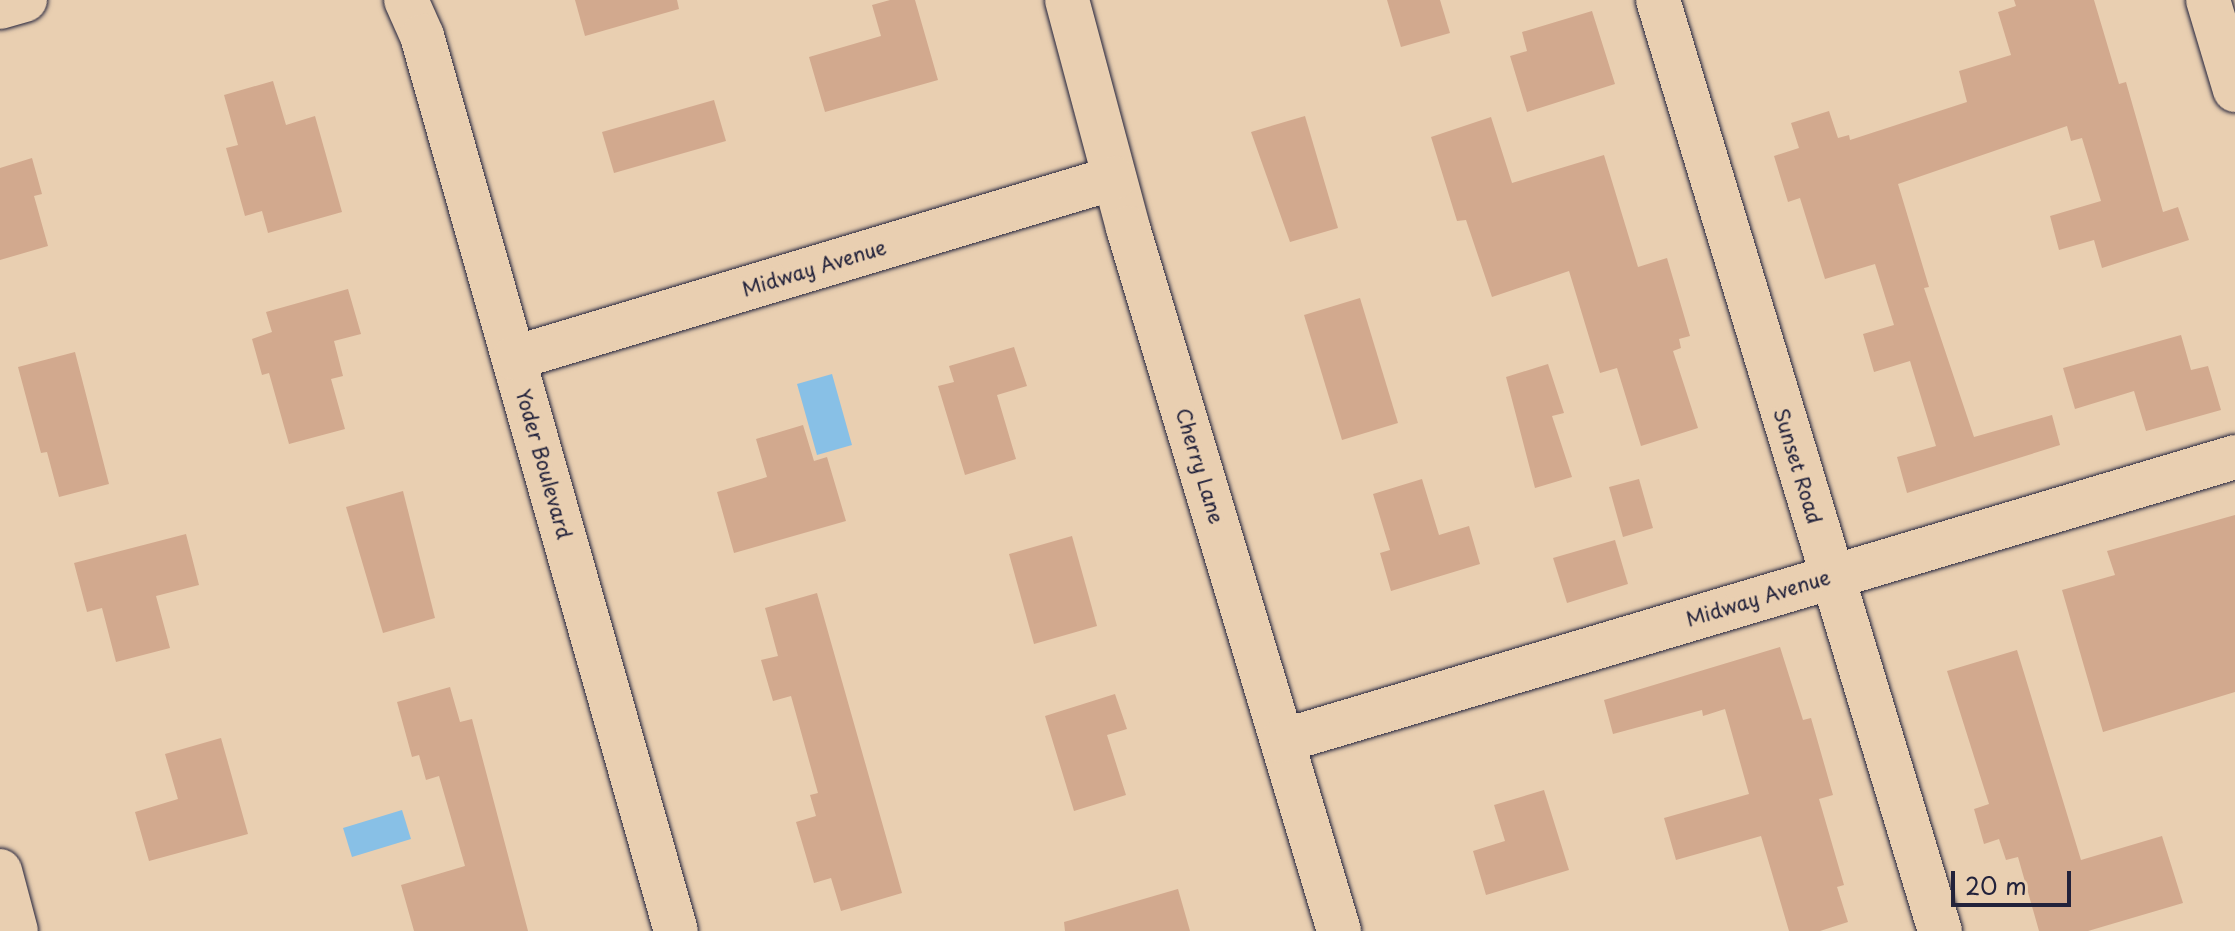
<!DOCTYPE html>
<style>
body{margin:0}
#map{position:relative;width:2235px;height:931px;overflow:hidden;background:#e9cfb1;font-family:"Playpen Sans",sans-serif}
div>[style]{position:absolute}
.water>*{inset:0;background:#88c0e6}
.building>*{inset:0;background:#d2a98e}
.roads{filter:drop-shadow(0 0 2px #22223b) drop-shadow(0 0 2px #22223b)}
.minor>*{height:44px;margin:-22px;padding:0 22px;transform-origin:22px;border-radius:22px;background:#e9cfb1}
span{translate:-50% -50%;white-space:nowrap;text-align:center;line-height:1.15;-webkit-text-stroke:8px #e9cfb1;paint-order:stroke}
.street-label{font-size:20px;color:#22223b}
.scale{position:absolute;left:1951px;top:871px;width:120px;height:36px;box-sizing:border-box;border:4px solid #22223b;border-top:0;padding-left:10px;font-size:24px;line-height:28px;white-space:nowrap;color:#22223b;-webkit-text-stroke:6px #e9cfb1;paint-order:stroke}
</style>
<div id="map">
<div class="water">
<i style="clip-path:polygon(832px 374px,852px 445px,817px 455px,797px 384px)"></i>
<i style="clip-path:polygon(402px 810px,411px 839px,352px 857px,343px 828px)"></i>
</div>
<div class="building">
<i style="clip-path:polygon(575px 0,677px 0,679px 9px,585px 36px)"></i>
<i style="clip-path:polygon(890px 0,915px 0,938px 80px,825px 112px,809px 57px,881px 36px,872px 5px)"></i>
<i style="clip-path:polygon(1387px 0,1440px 0,1450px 33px,1401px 47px)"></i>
<i style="clip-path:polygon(2014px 0,2094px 0,2119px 84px,2126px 82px,2163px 212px,2178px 207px,2189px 240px,2102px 268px,2094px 240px,2059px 250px,2050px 216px,2101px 201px,2082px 138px,2071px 141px,2067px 126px,1898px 184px,1929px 287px,1924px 288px,1974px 437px,2052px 415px,2060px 445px,1907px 493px,1897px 457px,1936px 446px,1910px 361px,1874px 372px,1863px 334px,1894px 325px,1875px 264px,1825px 279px,1800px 198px,1788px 202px,1774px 156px,1799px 148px,1791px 123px,1829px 111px,1838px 138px,1849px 135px,1850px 140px,1967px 102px,1959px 71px,2011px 55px,1998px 12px,2016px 6px)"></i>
<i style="clip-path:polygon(1592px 11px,1615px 84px,1527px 112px,1510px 56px,1527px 51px,1522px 32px)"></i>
<i style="clip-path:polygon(273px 81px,286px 125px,315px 116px,342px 212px,268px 233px,262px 211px,245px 216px,226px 148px,238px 145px,224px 95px)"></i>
<i style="clip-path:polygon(714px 100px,726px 141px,614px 173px,602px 132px)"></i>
<i style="clip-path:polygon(1305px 116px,1338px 228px,1290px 242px,1251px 132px)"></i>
<i style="clip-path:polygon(1491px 117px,1512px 183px,1604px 155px,1638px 267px,1667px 258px,1690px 336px,1679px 339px,1681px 348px,1673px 351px,1698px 428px,1641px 446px,1617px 368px,1600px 373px,1569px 271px,1492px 297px,1466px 220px,1457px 221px,1431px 137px)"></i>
<i style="clip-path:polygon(32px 158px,42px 194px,34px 196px,48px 246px,0 260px,0 168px)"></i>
<i style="clip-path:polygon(348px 289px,361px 334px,334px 341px,343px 376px,331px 379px,345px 429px,289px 444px,269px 373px,262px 375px,252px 339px,272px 332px,266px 312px)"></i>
<i style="clip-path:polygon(1360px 298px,1398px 423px,1342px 440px,1304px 315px)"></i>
<i style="clip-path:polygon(2181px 335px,2191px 370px,2208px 366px,2221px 410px,2146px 431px,2134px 391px,2075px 409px,2063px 368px)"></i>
<i style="clip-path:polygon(1014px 347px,1027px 386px,997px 395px,1016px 459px,965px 475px,938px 386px,954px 382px,949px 366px)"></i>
<i style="clip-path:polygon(75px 352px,109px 484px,59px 497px,47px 452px,41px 453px,18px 367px)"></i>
<i style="clip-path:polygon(1548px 364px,1564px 413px,1552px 416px,1572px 477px,1535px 488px,1506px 377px)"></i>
<i style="clip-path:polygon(803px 425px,814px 461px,827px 457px,846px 521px,734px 553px,717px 492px,767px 477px,756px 439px)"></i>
<i style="clip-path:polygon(1422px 479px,1439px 535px,1469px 526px,1480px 564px,1391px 591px,1380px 553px,1390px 550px,1373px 494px)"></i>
<i style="clip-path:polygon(1639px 479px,1653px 528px,1623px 537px,1609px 487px)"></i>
<i style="clip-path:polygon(403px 491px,435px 618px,383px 633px,346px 507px)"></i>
<i style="clip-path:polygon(2235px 515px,2235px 692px,2103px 732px,2062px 590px,2115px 575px,2107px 551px)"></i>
<i style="clip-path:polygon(186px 534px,199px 585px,156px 596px,170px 648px,116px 662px,102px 608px,87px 612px,74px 563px)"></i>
<i style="clip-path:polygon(1072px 536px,1097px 626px,1034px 644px,1009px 554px)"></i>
<i style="clip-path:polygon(1615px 540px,1628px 584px,1567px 603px,1553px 558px)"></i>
<i style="clip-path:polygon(817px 593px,902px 893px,841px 911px,831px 878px,814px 883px,796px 822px,816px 816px,810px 795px,818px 793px,791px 696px,773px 701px,761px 660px,778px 656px,765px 608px)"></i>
<i style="clip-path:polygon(1780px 647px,1803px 720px,1811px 718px,1833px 795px,1819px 799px,1844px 885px,1837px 887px,1848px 922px,1820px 931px,1789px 931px,1761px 836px,1676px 860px,1664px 818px,1749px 794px,1725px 709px,1703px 716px,1702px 710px,1613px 734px,1604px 700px)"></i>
<i style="clip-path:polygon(2017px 650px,2081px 860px,2162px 836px,2183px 903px,2088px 931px,2039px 931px,2018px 857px,2006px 860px,1999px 839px,1984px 844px,1974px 809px,1989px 804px,1947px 671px)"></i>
<i style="clip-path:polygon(450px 687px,460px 722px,472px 719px,528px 931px,414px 931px,401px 885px,465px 866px,439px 776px,426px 780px,419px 755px,412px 757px,397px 702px)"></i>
<i style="clip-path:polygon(1115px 694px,1127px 729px,1107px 735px,1126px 795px,1074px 811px,1045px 716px)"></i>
<i style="clip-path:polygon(221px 738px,248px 834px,149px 861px,135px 812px,178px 799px,165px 754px)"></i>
<i style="clip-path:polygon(1544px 790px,1569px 870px,1486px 895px,1473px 851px,1505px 841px,1494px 805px)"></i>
<i style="clip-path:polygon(1178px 889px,1190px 931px,1065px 931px,1064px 922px)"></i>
</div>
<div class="roads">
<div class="minor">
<i style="left:406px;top:0;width:39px;rotate:66deg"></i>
<i style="left:422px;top:36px;width:930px;rotate:74.16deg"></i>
<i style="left:1067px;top:0;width:236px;rotate:75deg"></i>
<i style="left:1128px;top:228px;width:734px;rotate:73.29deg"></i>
<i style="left:1658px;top:0;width:973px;rotate:73.15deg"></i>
<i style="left:2208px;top:0;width:94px;rotate:73.3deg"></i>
<i style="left:0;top:7px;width:26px;rotate:-16deg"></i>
<i style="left:514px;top:358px;width:626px;rotate:-16.7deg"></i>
<i style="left:1282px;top:741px;width:994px;rotate:-16.59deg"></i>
<i style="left:0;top:871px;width:62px;rotate:75.1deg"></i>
</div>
</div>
<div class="street-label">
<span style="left:814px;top:268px;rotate:-17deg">Midway Avenue</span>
<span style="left:544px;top:464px;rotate:74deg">Yoder Boulevard</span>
<span style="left:1200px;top:466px;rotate:73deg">Cherry Lane</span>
<span style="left:1798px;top:466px;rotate:73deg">Sunset Road</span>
<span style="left:1758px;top:598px;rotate:-17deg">Midway Avenue</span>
</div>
<div class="scale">20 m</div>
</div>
